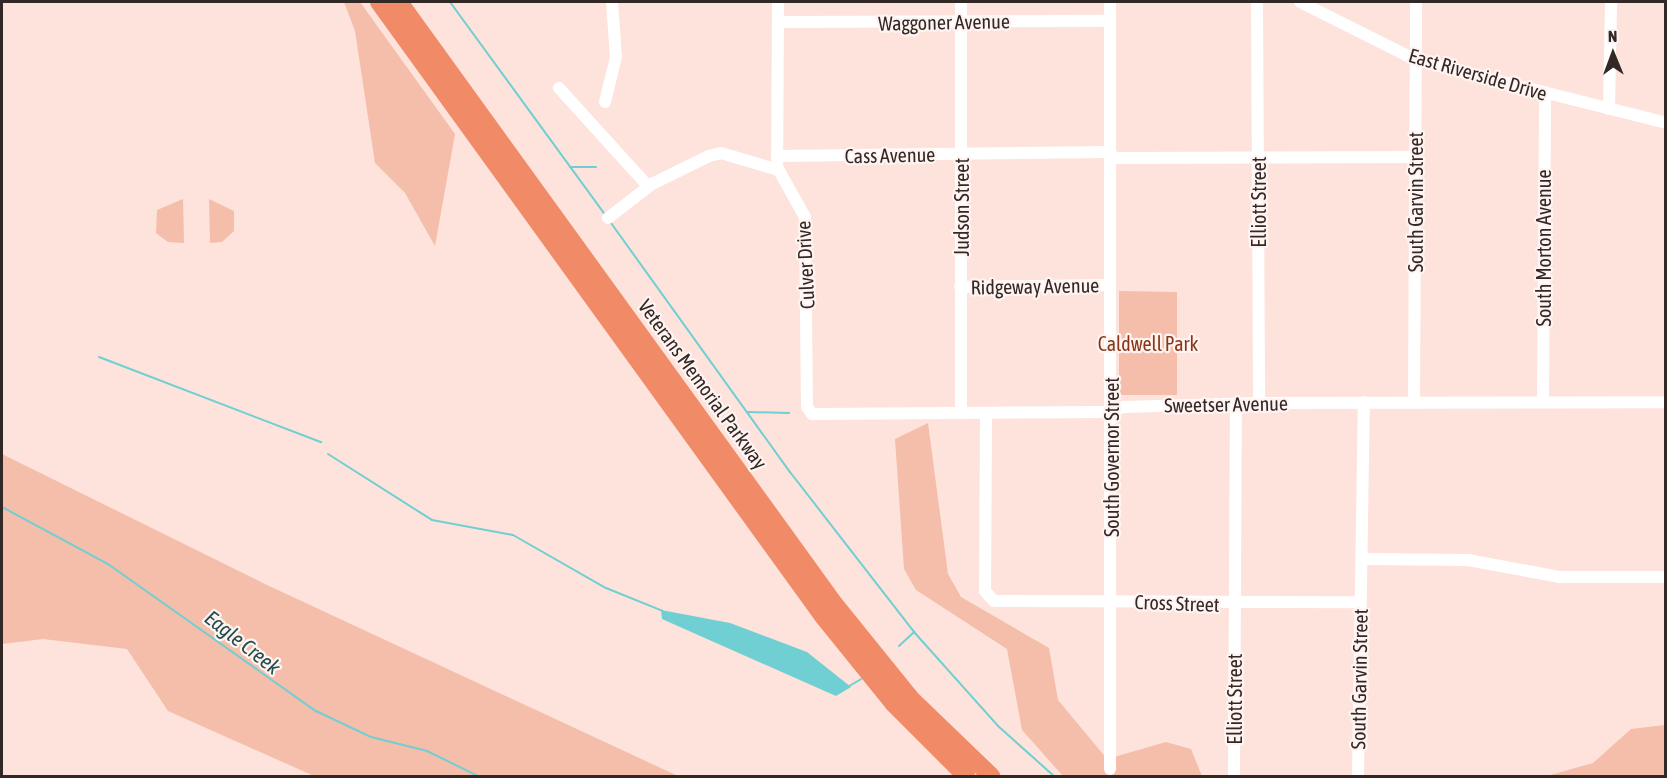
<!DOCTYPE html>
<style>
body{margin:0}
#map{position:relative;width:1667px;height:778px;overflow:hidden;background:#fde3db;font-family:"Asap Condensed",sans-serif}
div>[style]{position:absolute}
.green>*{inset:0;background:#f4beab}
.water>*{inset:0;background:#70cfd2}
.stream>*{height:2px;margin:-1px;padding:0 1px;transform-origin:1px;border-radius:1px;background:#70cfd2}
.minor>*{height:12px;margin:-6px;padding:0 6px;transform-origin:6px;border-radius:6px;background:#fff}
.highway>*{height:18px;margin:-9px;padding:0 9px;transform-origin:9px;border-radius:9px;background:#f08a67}
span{translate:-50% -50%;white-space:nowrap;text-align:center;line-height:1.15;-webkit-text-stroke:4.5px #fff4f1;paint-order:stroke}
.street-label{font-size:20px;color:#322825}
.park-label{font-size:20px;color:#883617}
.water-label{font-size:21px;color:#214d4e;font-style:italic}
.frame{position:absolute;inset:0;border:3px solid #322825;pointer-events:none}
.north{position:absolute;left:1583px;top:24px;width:60px;height:60px;-webkit-text-stroke:4px #fff4f1;paint-order:stroke;rotate:359deg;font-size:16px;font-weight:700;line-height:24px;text-align:center;color:#322825}
.north::after{content:'';display:block;margin:auto;width:21px;height:27px;background:#322825;clip-path:polygon(50% 0,100% 100%,50% 72%,0 100%)}
</style>
<div id="map">
<div class="green">
<i style="clip-path:polygon(344px 2px,360px 2px,455px 134px,435px 246px,405px 193px,375px 163px,355px 31px)"></i>
<i style="clip-path:polygon(183px 199px,184px 243px,168px 242px,156px 233px,157px 210px)"></i>
<i style="clip-path:polygon(209px 199px,234px 211px,234px 231px,222px 242px,210px 243px)"></i>
<i style="clip-path:polygon(1119px 291px,1177px 292px,1177px 395px,1119px 395px)"></i>
<i style="clip-path:polygon(928px 423px,948px 574px,961px 597px,1049px 648px,1058px 700px,1107px 759px,1166px 742px,1191px 749px,1202px 776px,1063px 776px,1022px 730px,1007px 649px,916px 590px,904px 569px,895px 439px)"></i>
<i style="clip-path:polygon(2px 454px,267px 585px,678px 776px,314px 776px,168px 711px,127px 649px,43px 639px,2px 644px)"></i>
<i style="clip-path:polygon(1665px 725px,1665px 776px,1547px 776px,1593px 763px,1631px 729px)"></i>
</div>
<div class="water">
<i style="clip-path:polygon(661px 610px,730px 623px,807px 652px,851px 687px,836px 696px,662px 619px)"></i>
</div>
<div class="stream">
<i style="left:450px;top:2px;width:265px;rotate:53.9deg"></i>
<i style="left:570px;top:167px;width:26px"></i>
<i style="left:611px;top:223px;width:307px;rotate:54.3deg"></i>
<i style="left:790px;top:472px;width:202px;rotate:52.2deg"></i>
<i style="left:914px;top:632px;width:126px;rotate:48.2deg"></i>
<i style="left:998px;top:726px;width:75px;rotate:41.8deg"></i>
<i style="left:99px;top:357px;width:238px;rotate:21deg"></i>
<i style="left:748px;top:412px;width:41px;rotate:1.4deg"></i>
<i style="left:328px;top:454px;width:123px;rotate:32.4deg"></i>
<i style="left:432px;top:520px;width:82px;rotate:10.5deg"></i>
<i style="left:513px;top:535px;width:107px;rotate:29.7deg"></i>
<i style="left:606px;top:588px;width:61px;rotate:22deg"></i>
<i style="left:2px;top:507px;width:120px;rotate:28.3deg"></i>
<i style="left:108px;top:564px;width:255px;rotate:35.3deg"></i>
<i style="left:316px;top:711px;width:61px;rotate:25.3deg"></i>
<i style="left:371px;top:737px;width:58px;rotate:14deg"></i>
<i style="left:427px;top:751px;width:57px;rotate:26.1deg"></i>
<i style="left:899px;top:646px;width:21px;rotate:-43deg"></i>
<i style="left:844px;top:689px;width:20px;rotate:-30deg"></i>
</div>
<div class="minor">
<i style="left:778px;top:2px;width:165px;rotate:90.3deg"></i>
<i style="left:777px;top:167px;width:57px;rotate:60.8deg"></i>
<i style="left:805px;top:217px;width:190px;rotate:89.4deg"></i>
<i style="left:807px;top:407px;width:9px;rotate:54deg"></i>
<i style="left:812px;top:414px;width:299px;rotate:-0.4deg"></i>
<i style="left:1111px;top:412px;width:13px;rotate:-23deg"></i>
<i style="left:1123px;top:407px;width:136px;rotate:-1.7deg"></i>
<i style="left:1259px;top:403px;width:407px;rotate:-0.1deg"></i>
<i style="left:1257px;top:2px;width:401px;rotate:89.7deg"></i>
<i style="left:1300px;top:2px;width:130px;rotate:26.6deg"></i>
<i style="left:1416px;top:60px;width:258px;rotate:14.1deg"></i>
<i style="left:778px;top:22px;width:332px;rotate:-0.2deg"></i>
<i style="left:559px;top:88px;width:132px;rotate:47.8deg"></i>
<i style="left:605px;top:102px;width:46px;rotate:-76.3deg"></i>
<i style="left:616px;top:57px;width:55px;rotate:-94.2deg"></i>
<i style="left:1609px;top:109px;width:107px;rotate:-88.9deg"></i>
<i style="left:777px;top:156px;width:334px;rotate:-0.7deg"></i>
<i style="left:1111px;top:158px;width:304px;rotate:-0.2deg"></i>
<i style="left:608px;top:218px;width:56px;rotate:-37.7deg"></i>
<i style="left:652px;top:184px;width:64px;rotate:-26.2deg"></i>
<i style="left:709px;top:156px;width:12px;rotate:-14deg"></i>
<i style="left:721px;top:153px;width:59px;rotate:16.6deg"></i>
<i style="left:960px;top:287px;width:150px;rotate:-0.8deg"></i>
<i style="left:1543px;top:402px;width:308px;rotate:-89.6deg"></i>
<i style="left:1414px;top:403px;width:401px;rotate:-89.7deg"></i>
<i style="left:961px;top:413px;width:411px;rotate:-90deg"></i>
<i style="left:986px;top:413px;width:178px;rotate:90.3deg"></i>
<i style="left:985px;top:591px;width:13px;rotate:48deg"></i>
<i style="left:994px;top:601px;width:365px;rotate:0.2deg"></i>
<i style="left:1364px;top:559px;width:104px;rotate:0.6deg"></i>
<i style="left:1468px;top:560px;width:94px;rotate:10.5deg"></i>
<i style="left:1560px;top:577px;width:106px"></i>
<i style="left:1110px;top:769px;width:767px;rotate:-90deg"></i>
<i style="left:1234px;top:776px;width:371px;rotate:-89.7deg"></i>
<i style="left:1358px;top:776px;width:374px;rotate:-89.1deg"></i>
</div>
<div class="highway">
<i style="left:379px;top:2px;width:758px;rotate:54.13deg"></i>
<i style="left:823px;top:616px;width:113px;rotate:51.1deg"></i>
<i style="left:894px;top:704px;width:102px;rotate:45deg"></i>
<i style="left:399px;top:2px;width:744px;rotate:54.13deg"></i>
<i style="left:835px;top:605px;width:122px;rotate:51deg"></i>
<i style="left:912px;top:700px;width:110px;rotate:43.9deg"></i>
</div>
<div class="street-label">
<span style="left:944px;top:22px;rotate:-1deg">Waggoner Avenue</span>
<span style="left:1478px;top:74px;rotate:16deg">East Riverside Drive</span>
<span style="left:890px;top:155px;rotate:-1deg">Cass Avenue</span>
<span style="left:1258px;top:202px;rotate:-90deg">Elliott Street</span>
<span style="left:1415px;top:202px;rotate:-90deg">South Garvin Street</span>
<span style="left:961px;top:207px;rotate:-90deg">Judson Street</span>
<span style="left:1543px;top:248px;rotate:-90deg">South Morton Avenue</span>
<span style="left:805px;top:265px;rotate:-93deg">Culver Drive</span>
<span style="left:1035px;top:286px;rotate:-1deg">Ridgeway Avenue</span>
<span style="left:703px;top:384px;rotate:54deg">Veterans Memorial Parkway</span>
<span style="left:1226px;top:404px;rotate:-1deg">Sweetser Avenue</span>
<span style="left:1111px;top:457px;rotate:-90deg">South Governor Street</span>
<span style="left:1177px;top:603px;rotate:2deg">Cross Street</span>
<span style="left:1359px;top:679px;rotate:-89deg">South Garvin Street</span>
<span style="left:1234px;top:699px;rotate:-90deg">Elliott Street</span>
</div>
<div class="park-label">
<span style="left:1148px;top:343px">Caldwell Park</span>
</div>
<div class="water-label">
<span style="left:243px;top:642px;rotate:38deg">Eagle Creek</span>
</div>
<div class="frame"></div>
<div class="north">N</div>
</div>
